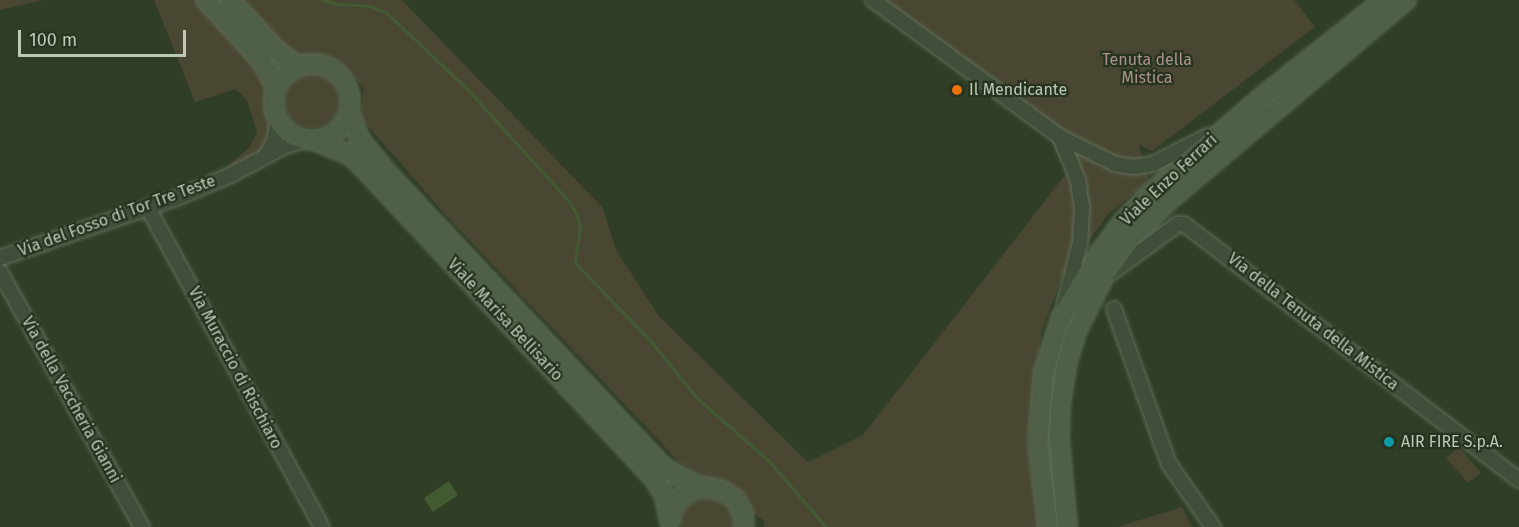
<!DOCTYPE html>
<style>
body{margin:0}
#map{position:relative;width:1519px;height:527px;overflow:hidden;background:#2f3e25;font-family:"Fira Sans",sans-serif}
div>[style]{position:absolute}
.green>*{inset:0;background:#494731}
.round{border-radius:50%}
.water>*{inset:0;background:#435b33}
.stream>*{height:3px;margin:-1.5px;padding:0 1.5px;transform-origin:1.5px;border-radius:1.5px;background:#435b33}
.roads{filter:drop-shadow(0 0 2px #5f6c57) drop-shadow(0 0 2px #5f6c57)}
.street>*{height:14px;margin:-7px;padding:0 7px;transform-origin:7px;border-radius:7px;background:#414e39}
.secondary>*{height:18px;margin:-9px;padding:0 9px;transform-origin:9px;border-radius:9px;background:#506047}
.secondary>.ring{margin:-9px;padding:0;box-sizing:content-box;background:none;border:18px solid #506047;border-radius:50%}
.dots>*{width:16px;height:16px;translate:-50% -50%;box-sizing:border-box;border:3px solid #26331e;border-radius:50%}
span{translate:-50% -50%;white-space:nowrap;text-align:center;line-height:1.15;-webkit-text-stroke:4.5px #26331e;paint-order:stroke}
.park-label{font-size:16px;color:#ad938a}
.poi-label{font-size:16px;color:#bcc9b5}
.left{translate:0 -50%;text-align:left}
.street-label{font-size:16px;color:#bcc9b5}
.scale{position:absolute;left:18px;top:30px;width:168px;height:27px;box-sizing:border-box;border:3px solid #bcc9b5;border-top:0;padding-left:8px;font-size:18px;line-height:21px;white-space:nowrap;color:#bcc9b5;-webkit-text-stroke:4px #26331e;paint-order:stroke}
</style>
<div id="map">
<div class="green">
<i style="clip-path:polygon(0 0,44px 0,0 10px)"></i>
<i style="clip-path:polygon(154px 0,198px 0,267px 76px,273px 126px,267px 144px,253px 158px,229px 172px,228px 166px,250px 147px,257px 131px,247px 101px,236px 89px,195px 102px)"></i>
<i style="clip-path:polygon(242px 0,402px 0,603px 208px,616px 250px,659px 316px,808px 462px,863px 435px,1072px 166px,1059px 158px,1040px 113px,885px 0,1294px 0,1315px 27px,1152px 151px,1139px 145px,1149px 181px,1109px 213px,1062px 277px,1042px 330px,1027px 442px,1039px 527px,764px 527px,765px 522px,714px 482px,680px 463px,452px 222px,360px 117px,364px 88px,337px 60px,297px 60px)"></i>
<i class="round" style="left:285px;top:74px;width:54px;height:54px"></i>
<i style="clip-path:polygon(1459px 447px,1481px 473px,1468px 483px,1446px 458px)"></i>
<i style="clip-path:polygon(704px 498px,714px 498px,727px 506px,732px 513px,734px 527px,681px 527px,683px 514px,688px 506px)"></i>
<i style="clip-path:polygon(1182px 507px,1192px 527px,1117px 527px)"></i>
</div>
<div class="water">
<i style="clip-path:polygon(449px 481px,458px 495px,433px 512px,424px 498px)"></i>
</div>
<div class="stream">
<i style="left:322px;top:0;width:16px;rotate:15deg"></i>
<i style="left:337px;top:4px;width:33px;rotate:3deg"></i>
<i style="left:370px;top:6px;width:18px;rotate:22deg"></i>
<i style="left:387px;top:13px;width:113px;rotate:43.6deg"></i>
<i style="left:469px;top:91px;width:147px;rotate:47.8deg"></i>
<i style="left:568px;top:200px;width:15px;rotate:58deg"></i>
<i style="left:576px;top:213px;width:15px;rotate:74deg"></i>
<i style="left:580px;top:227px;width:36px;rotate:98deg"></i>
<i style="left:575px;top:263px;width:105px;rotate:45.8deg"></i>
<i style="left:648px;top:338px;width:77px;rotate:50.8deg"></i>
<i style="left:697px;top:398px;width:96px;rotate:41.2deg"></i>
<i style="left:769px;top:461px;width:87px;rotate:49.2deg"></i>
</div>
<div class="roads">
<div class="street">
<i style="left:873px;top:0;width:232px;rotate:36.2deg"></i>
<i style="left:1060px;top:137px;width:61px;rotate:26.1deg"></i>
<i style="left:1115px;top:164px;width:19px;rotate:9deg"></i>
<i style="left:1134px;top:167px;width:19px;rotate:-9deg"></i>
<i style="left:1153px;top:164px;width:62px;rotate:-27deg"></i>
<i style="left:1060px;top:137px;width:47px;rotate:67.3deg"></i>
<i style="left:1078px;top:180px;width:27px;rotate:82deg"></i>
<i style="left:1082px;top:207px;width:35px;rotate:93deg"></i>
<i style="left:1080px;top:242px;width:66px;rotate:104deg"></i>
<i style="left:266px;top:156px;width:17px;rotate:-62deg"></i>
<i style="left:274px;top:141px;width:21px;rotate:-79deg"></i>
<i style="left:148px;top:208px;width:363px;rotate:61.4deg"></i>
<i style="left:0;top:258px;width:189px;rotate:-18.8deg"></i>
<i style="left:179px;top:197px;width:54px;rotate:-22.8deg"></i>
<i style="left:229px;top:176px;width:61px;rotate:-28.2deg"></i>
<i style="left:283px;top:147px;width:23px;rotate:-18deg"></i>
<i style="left:0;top:272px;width:292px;rotate:60.9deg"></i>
<i style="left:1111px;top:273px;width:83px;rotate:-36.2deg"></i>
<i style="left:1178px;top:224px;width:6px"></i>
<i style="left:1184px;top:224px;width:422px;rotate:37.4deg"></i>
<i style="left:1114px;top:309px;width:164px;rotate:70.5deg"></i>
<i style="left:1169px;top:464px;width:77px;rotate:55.1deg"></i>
</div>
<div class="secondary">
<i style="left:206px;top:0;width:81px;rotate:47.5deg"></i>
<i style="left:261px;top:60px;width:31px;rotate:61deg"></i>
<i style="left:230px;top:0;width:67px;rotate:47.4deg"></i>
<i style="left:275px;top:49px;width:28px;rotate:38deg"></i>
<i class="ring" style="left:274px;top:64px;width:58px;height:58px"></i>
<i style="left:349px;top:112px;width:31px;rotate:68deg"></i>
<i style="left:361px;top:141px;width:38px;rotate:51deg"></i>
<i style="left:385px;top:171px;width:407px;rotate:46.8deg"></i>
<i style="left:664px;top:468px;width:41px;rotate:27.8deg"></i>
<i style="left:316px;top:141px;width:35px;rotate:22deg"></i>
<i style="left:349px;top:154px;width:15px;rotate:42deg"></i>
<i style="left:360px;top:164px;width:429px;rotate:46.9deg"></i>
<i style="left:653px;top:477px;width:22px;rotate:58deg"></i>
<i style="left:665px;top:496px;width:25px;rotate:79deg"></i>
<i style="left:670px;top:522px;width:13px;rotate:-77deg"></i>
<i style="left:673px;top:509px;width:12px;rotate:-55deg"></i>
<i style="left:680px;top:499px;width:16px;rotate:-35deg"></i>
<i style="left:693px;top:490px;width:13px;rotate:-13deg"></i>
<i style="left:706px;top:487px;width:17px;rotate:13deg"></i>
<i style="left:723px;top:491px;width:16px;rotate:35deg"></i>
<i style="left:736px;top:500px;width:16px;rotate:63deg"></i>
<i style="left:743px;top:514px;width:13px;rotate:86deg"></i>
<i style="left:1048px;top:527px;width:86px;rotate:-96.7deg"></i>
<i style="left:1038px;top:442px;width:70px;rotate:-85.1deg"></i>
<i style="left:1044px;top:372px;width:57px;rotate:-72.5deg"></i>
<i style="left:1061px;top:318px;width:76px;rotate:-59deg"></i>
<i style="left:1100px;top:253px;width:34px;rotate:-54deg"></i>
<i style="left:1120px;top:225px;width:35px;rotate:-47deg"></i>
<i style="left:1144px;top:199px;width:162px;rotate:-40.8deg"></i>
<i style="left:1267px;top:93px;width:149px;rotate:-38.5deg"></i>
<i style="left:1067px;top:527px;width:89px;rotate:-95.1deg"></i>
<i style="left:1059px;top:438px;width:33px;rotate:-88deg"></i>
<i style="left:1060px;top:405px;width:44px;rotate:-80.8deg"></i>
<i style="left:1067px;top:362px;width:34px;rotate:-73deg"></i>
<i style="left:1077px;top:330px;width:58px;rotate:-63.4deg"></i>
<i style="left:1103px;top:278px;width:47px;rotate:-55.3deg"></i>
<i style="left:1130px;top:239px;width:52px;rotate:-45deg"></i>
<i style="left:1167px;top:202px;width:313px;rotate:-40.2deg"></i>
</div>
</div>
<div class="dots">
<i style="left:957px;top:90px;background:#e8710a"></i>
<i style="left:1389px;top:442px;background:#0f9aa8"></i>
</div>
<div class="park-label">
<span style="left:1147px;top:69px">Tenuta della<br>Mistica</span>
</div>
<div class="poi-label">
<span class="left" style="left:969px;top:90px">Il Mendicante</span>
<span class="left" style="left:1401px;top:442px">AIR FIRE S.p.A.</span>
</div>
<div class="street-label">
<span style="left:1169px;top:180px;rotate:-43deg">Viale Enzo Ferrari</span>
<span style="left:117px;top:216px;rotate:-20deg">Via del Fosso di Tor Tre Teste</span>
<span style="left:505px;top:320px;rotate:47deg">Viale Marisa Bellisario</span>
<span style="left:1313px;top:322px;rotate:38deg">Via della Tenuta della Mistica</span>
<span style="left:235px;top:368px;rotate:62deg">Via Muraccio di Rischiaro</span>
<span style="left:71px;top:400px;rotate:61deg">Via della Vaccheria Gianni</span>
</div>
<div class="scale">100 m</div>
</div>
